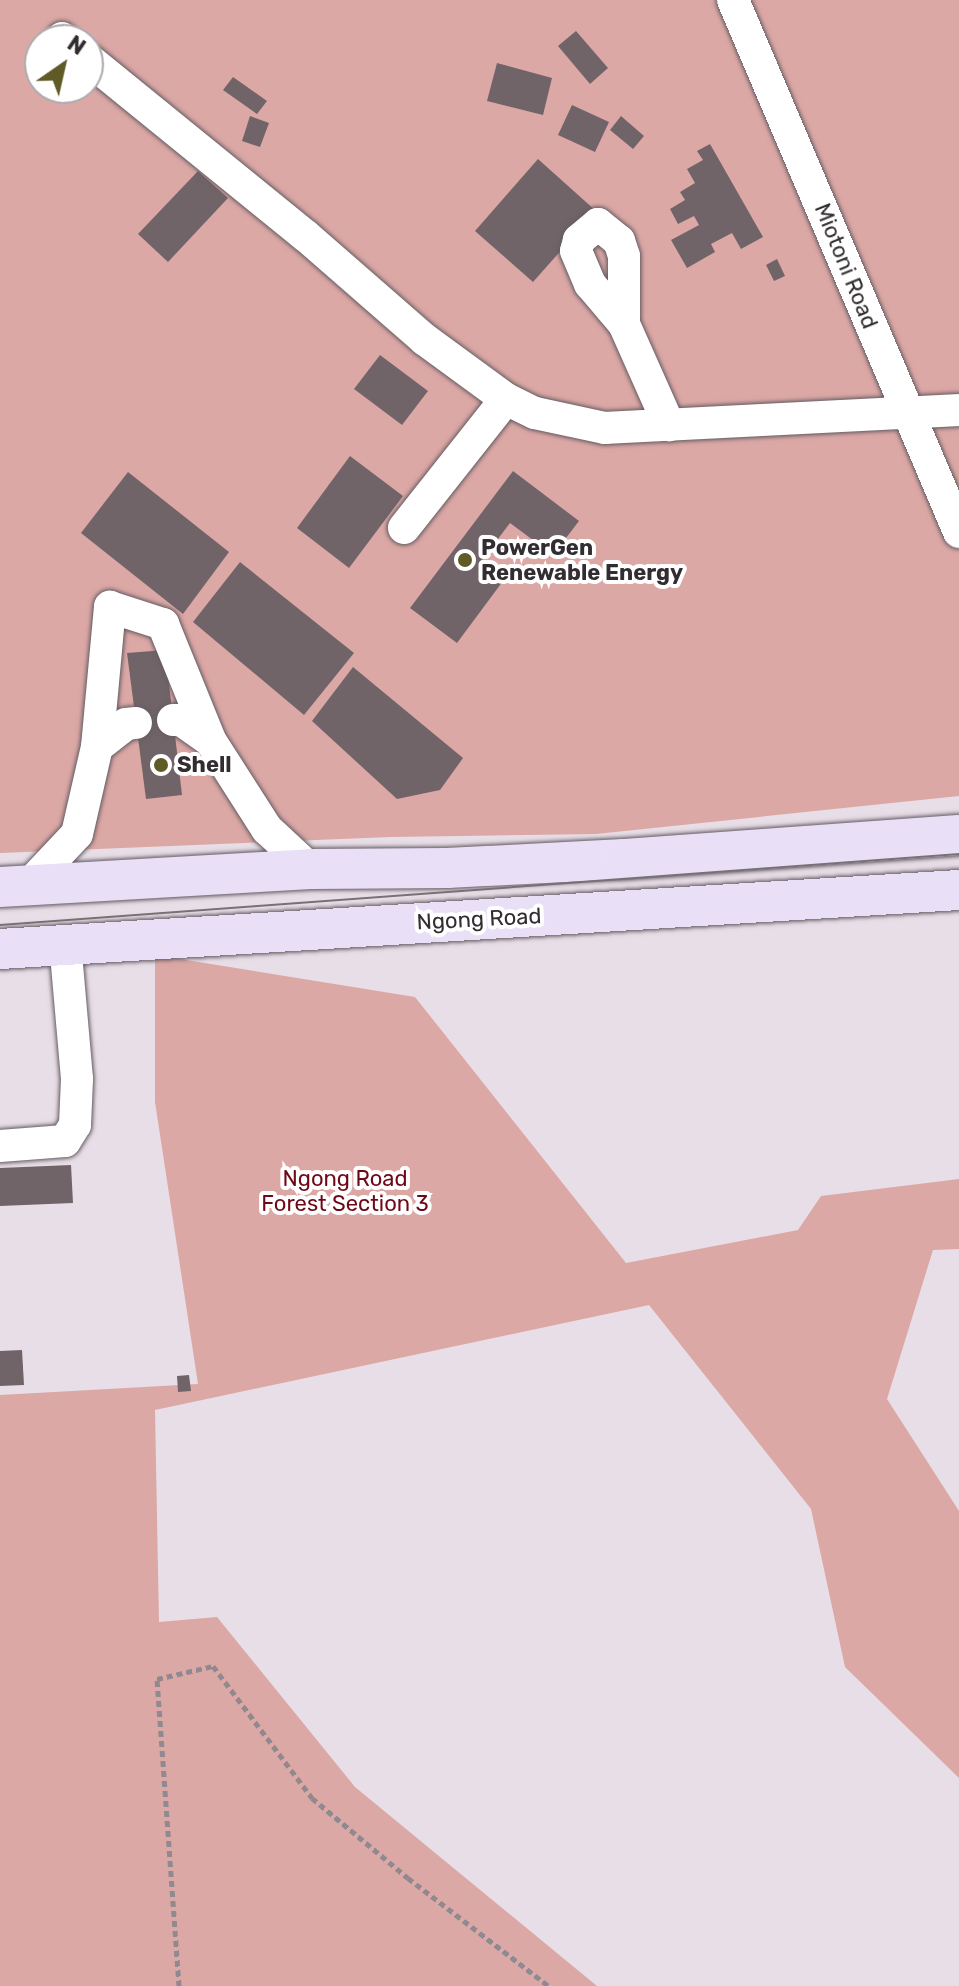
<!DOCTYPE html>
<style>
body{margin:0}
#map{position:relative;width:959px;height:1986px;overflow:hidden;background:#e8dee7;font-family:Rubik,sans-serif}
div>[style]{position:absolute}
.green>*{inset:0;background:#dca8a5}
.building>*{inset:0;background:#706468}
.path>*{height:5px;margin-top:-2.5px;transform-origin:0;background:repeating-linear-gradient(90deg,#908990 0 6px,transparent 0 10px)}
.roads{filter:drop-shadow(0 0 2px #645c63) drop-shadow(0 0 2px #645c63)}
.minor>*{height:32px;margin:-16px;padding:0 16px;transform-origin:16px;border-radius:16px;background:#fff}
.major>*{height:40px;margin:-20px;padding:0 20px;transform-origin:20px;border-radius:20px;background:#e9e0f8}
.tram>*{height:2px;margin:-1px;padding:0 1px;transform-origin:1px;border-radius:1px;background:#777176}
.dots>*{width:22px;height:22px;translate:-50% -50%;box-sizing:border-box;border:4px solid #fff;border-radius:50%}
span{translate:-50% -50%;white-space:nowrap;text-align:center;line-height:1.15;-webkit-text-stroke:8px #fff;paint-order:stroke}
.street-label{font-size:22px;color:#312d31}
.poi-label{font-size:22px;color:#312d31;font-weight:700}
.left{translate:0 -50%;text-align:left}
.park-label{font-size:22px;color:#6e0816}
.north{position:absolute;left:24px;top:24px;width:80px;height:80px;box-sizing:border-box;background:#fff;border:2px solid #adabad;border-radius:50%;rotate:34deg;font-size:22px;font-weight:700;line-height:32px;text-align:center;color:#312d31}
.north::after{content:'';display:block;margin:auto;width:28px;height:36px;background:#605a26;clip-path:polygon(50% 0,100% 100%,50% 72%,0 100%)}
</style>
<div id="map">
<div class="green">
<i style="clip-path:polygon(evenodd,0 0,959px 0,959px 796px,596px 834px,391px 837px,0 853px,0 0,40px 40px,88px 40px,88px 88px,40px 88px,40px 40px)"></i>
<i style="clip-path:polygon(155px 955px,415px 997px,626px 1263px,798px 1230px,821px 1196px,959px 1179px,959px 1249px,933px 1250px,887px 1399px,959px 1511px,959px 1778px,845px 1667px,811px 1509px,649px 1305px,155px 1410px,159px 1622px,217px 1617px,355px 1787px,597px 1986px,0 1986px,0 1395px,198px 1384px,155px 1102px)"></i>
</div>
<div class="building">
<i style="clip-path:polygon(576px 31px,608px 68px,590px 84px,558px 46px)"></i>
<i style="clip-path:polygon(497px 63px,552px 78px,543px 115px,487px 101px)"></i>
<i style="clip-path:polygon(233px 77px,267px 101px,257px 114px,223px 90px)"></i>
<i style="clip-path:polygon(572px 105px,609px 122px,595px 152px,558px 135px)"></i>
<i style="clip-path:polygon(250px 116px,269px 123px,260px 147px,242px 141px)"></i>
<i style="clip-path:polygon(621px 116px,644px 136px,633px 149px,610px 130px)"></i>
<i style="clip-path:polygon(710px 144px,763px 237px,741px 249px,732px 233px,711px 244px,715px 252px,687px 268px,671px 240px,699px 225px,694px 216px,678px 224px,670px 209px,685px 200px,680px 192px,695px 183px,687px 169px,703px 160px,697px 151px)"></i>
<i style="clip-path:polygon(538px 159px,596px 211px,533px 282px,475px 231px)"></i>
<i style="clip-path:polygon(198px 171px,228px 198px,168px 262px,138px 234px)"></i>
<i style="clip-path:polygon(777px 259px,785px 276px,774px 281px,766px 265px)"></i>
<i style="clip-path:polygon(380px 355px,428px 391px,402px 425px,354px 389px)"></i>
<i style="clip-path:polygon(350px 456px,403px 496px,349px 568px,297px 528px)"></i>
<i style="clip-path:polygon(513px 471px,579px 521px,553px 555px,510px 523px,479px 564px,503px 581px,457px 643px,410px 608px)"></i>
<i style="clip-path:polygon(128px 472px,229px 552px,183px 614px,81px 533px)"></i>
<i style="clip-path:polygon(240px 562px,354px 653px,304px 715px,193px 622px)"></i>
<i style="clip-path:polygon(165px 650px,182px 795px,146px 799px,127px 653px)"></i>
<i style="clip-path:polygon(353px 667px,463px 758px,440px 790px,397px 799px,312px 721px)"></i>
<i style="clip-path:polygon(71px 1165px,73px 1203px,0 1206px,0 1168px)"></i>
<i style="clip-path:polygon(22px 1350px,24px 1385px,0 1386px,0 1351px)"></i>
<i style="clip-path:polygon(189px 1375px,191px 1391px,178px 1392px,177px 1376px)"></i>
</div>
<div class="path">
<i style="left:179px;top:1986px;width:308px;rotate:-94.1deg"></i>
<i style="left:157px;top:1679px;width:57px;rotate:-13.1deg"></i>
<i style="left:213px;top:1666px;width:165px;rotate:53.1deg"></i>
<i style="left:312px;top:1798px;width:125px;rotate:39.8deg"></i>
<i style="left:408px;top:1878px;width:178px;rotate:37.5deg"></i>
</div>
<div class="roads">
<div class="minor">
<i style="left:733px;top:0;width:578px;rotate:66.98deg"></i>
<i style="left:62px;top:38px;width:3px;rotate:45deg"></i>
<i style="left:88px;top:59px;width:281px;rotate:39.1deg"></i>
<i style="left:306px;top:236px;width:157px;rotate:41.1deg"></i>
<i style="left:424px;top:339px;width:102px;rotate:36.2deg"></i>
<i style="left:506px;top:399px;width:32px;rotate:26deg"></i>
<i style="left:535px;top:413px;width:72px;rotate:12.1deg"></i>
<i style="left:605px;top:428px;width:354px;rotate:-2.9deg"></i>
<i style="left:624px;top:324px;width:68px;rotate:-90deg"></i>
<i style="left:624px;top:256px;width:16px;rotate:-108deg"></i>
<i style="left:619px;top:241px;width:27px;rotate:-141deg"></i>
<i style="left:598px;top:224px;width:25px;rotate:140deg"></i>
<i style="left:579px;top:240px;width:11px;rotate:105deg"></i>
<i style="left:576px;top:251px;width:36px;rotate:67deg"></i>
<i style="left:590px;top:284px;width:52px;rotate:49.6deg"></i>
<i style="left:624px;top:324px;width:111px;rotate:66deg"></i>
<i style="left:404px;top:528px;width:164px;rotate:-51.7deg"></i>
<i style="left:173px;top:720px;width:8px"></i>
<i style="left:181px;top:720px;width:35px;rotate:35deg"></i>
<i style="left:210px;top:740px;width:106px;rotate:57.4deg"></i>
<i style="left:267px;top:829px;width:59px;rotate:42.9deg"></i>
<i style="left:97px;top:747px;width:141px;rotate:-84.7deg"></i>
<i style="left:110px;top:607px;width:56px;rotate:17.8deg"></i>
<i style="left:163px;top:624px;width:125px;rotate:67.9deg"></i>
<i style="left:28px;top:886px;width:71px;rotate:-46.7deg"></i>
<i style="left:77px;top:834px;width:89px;rotate:-77.1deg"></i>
<i style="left:97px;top:747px;width:37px;rotate:-38deg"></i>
<i style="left:126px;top:724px;width:10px;rotate:-6deg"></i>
<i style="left:0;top:1146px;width:65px;rotate:-4.4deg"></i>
<i style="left:65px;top:1141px;width:19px;rotate:-58deg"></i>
<i style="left:75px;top:1125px;width:46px;rotate:-87.5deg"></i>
<i style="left:77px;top:1079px;width:137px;rotate:-95deg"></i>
</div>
<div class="major">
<i style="left:0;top:887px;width:311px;rotate:-3.3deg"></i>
<i style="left:310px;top:869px;width:137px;rotate:-0.4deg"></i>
<i style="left:447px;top:868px;width:177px;rotate:-2.9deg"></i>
<i style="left:624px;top:859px;width:336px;rotate:-4.1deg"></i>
<i style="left:0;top:949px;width:961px;rotate:-3.52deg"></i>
</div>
</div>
<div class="tram">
<i style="left:0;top:925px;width:962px;rotate:-4.23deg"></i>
</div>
<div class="dots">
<i style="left:465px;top:560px;background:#605a26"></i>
<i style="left:161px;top:765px;background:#605a26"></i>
</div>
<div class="street-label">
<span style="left:846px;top:266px;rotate:68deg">Miotoni Road</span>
<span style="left:479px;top:919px;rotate:-3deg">Ngong Road</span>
</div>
<div class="poi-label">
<span class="left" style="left:481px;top:560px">PowerGen<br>Renewable Energy</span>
<span class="left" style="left:177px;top:765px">Shell</span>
</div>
<div class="park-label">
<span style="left:345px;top:1191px">Ngong Road<br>Forest Section 3</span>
</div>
<div class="north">N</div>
</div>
